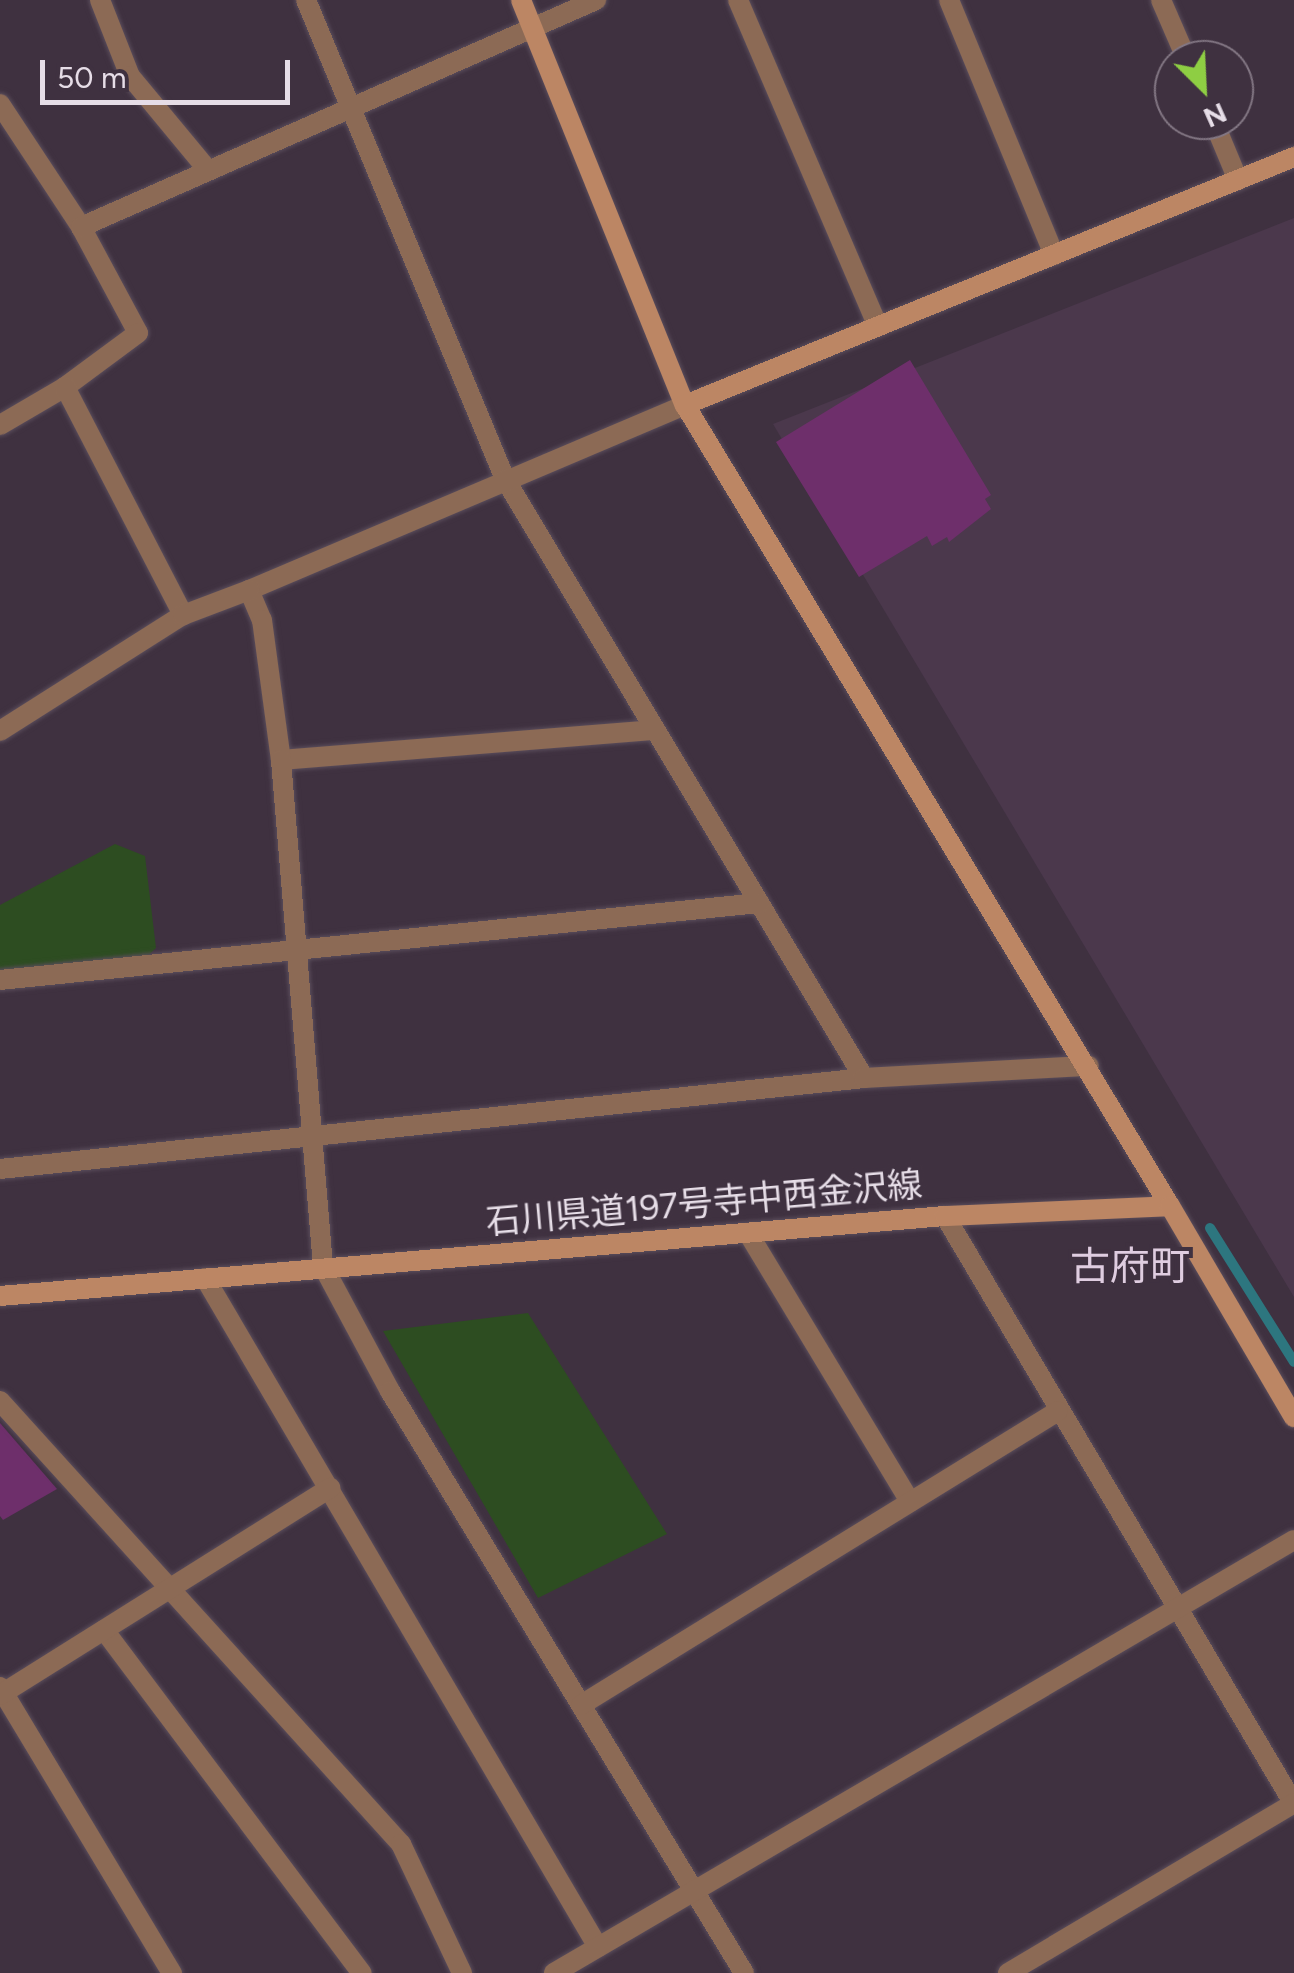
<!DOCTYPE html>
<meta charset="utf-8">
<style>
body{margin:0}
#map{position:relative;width:1294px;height:1973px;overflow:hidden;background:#3f3140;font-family:Figtree,"Noto Sans JP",sans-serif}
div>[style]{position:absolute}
.built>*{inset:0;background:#4b384c}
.green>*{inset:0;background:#2d4d21}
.stream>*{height:10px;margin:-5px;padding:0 5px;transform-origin:5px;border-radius:5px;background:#2d767f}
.building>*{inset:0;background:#6e2f6b}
.roads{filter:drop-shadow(0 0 2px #5a4d5b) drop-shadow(0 0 2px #5a4d5b)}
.lane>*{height:20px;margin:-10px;padding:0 10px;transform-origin:10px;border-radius:10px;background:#8c6a55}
.street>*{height:20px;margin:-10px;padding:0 10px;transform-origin:10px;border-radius:10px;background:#8c6a55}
.secondary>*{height:20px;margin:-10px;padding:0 10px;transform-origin:10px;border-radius:10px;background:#bc8664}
span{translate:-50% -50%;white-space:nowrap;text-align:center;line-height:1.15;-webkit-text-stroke:8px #3f3140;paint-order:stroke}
.street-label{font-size:35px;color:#e6dde7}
.quarter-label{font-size:40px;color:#dfcde0}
.north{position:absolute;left:1154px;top:40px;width:100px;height:100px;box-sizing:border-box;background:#3f3140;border:2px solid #827683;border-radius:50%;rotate:156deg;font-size:28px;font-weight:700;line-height:40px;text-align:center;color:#e6dde7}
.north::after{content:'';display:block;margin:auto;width:35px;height:45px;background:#8ece43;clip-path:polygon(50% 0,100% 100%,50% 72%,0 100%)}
.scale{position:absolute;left:40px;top:60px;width:250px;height:45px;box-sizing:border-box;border:5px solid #e6dde7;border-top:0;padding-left:12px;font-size:30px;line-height:35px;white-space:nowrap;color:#e6dde7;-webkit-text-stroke:8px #3f3140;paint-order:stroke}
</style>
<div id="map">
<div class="built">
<i style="clip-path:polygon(1294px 218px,1294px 1297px,773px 424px)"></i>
</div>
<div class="green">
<i style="clip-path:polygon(115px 844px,145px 856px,156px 948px,126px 977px,0 990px,0 905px)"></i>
<i style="clip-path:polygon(528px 1313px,667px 1534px,538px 1598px,383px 1331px)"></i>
</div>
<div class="stream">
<i style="left:1210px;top:1228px;width:158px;rotate:57.9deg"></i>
</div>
<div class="building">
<i style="clip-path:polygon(910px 360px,991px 495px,985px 499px,991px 509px,949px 542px,947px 537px,932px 546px,927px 536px,859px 577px,776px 442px)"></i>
<i style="clip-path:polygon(0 1423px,57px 1489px,3px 1520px,0 1516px)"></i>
</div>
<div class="roads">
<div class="lane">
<i style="left:281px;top:760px;width:375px;rotate:-4.6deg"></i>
<i style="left:205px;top:1278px;width:776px;rotate:59.57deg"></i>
<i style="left:0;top:1401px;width:598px;rotate:47.85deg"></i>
<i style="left:401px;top:1844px;width:143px;rotate:64.7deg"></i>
</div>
<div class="street">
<i style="left:100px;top:0;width:82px;rotate:68.5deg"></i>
<i style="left:130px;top:76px;width:121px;rotate:50.4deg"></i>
<i style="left:306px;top:0;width:519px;rotate:67.44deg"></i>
<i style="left:505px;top:479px;width:698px;rotate:59.06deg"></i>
<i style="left:738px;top:0;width:355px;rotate:66.8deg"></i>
<i style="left:949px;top:0;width:276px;rotate:67.6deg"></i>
<i style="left:1161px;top:0;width:65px;rotate:66.6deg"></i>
<i style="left:0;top:104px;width:147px;rotate:56.6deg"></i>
<i style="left:81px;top:227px;width:120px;rotate:61.7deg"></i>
<i style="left:138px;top:333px;width:91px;rotate:143.5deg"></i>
<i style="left:1213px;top:120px;width:65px;rotate:67.4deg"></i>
<i style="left:81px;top:227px;width:563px;rotate:-23.79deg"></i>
<i style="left:685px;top:405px;width:474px;rotate:157deg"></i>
<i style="left:249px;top:590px;width:33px;rotate:67deg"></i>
<i style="left:262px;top:620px;width:141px;rotate:82.3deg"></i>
<i style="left:281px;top:760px;width:508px;rotate:85.26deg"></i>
<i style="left:323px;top:1266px;width:142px;rotate:61.8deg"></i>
<i style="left:390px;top:1391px;width:681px;rotate:58.69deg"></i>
<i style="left:0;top:425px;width:75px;rotate:-30.3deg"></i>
<i style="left:65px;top:387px;width:257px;rotate:62.6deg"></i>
<i style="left:0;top:731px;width:217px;rotate:-32.4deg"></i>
<i style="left:183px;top:615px;width:71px;rotate:-20.7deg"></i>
<i style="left:0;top:980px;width:763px;rotate:-5.79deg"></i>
<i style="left:0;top:1169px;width:869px;rotate:-6.01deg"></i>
<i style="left:864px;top:1078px;width:225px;rotate:-3.1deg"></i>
<i style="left:945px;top:1216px;width:684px;rotate:59.31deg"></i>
<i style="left:748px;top:1233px;width:314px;rotate:58.9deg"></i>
<i style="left:104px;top:1630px;width:429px;rotate:53.1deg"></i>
<i style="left:0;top:1687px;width:334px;rotate:59deg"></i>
<i style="left:0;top:1695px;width:390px;rotate:-32.1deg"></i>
<i style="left:581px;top:1705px;width:560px;rotate:-31.65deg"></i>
<i style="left:554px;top:1973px;width:857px;rotate:-30.33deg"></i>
<i style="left:1008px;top:1973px;width:333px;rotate:-30.7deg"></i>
</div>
<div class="secondary">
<i style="left:521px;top:0;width:437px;rotate:68deg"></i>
<i style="left:685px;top:405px;width:936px;rotate:58.81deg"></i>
<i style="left:685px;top:405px;width:658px;rotate:-22.16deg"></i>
<i style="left:0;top:1296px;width:948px;rotate:-4.84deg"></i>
<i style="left:945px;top:1216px;width:225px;rotate:-2.5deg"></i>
<i style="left:1170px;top:1206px;width:245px;rotate:59.6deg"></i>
</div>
</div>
<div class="street-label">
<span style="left:704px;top:1203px;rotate:-5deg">石川県道197号寺中西金沢線</span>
</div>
<div class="quarter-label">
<span style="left:1130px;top:1266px">古府町</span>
</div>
<div class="north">N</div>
<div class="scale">50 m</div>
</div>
